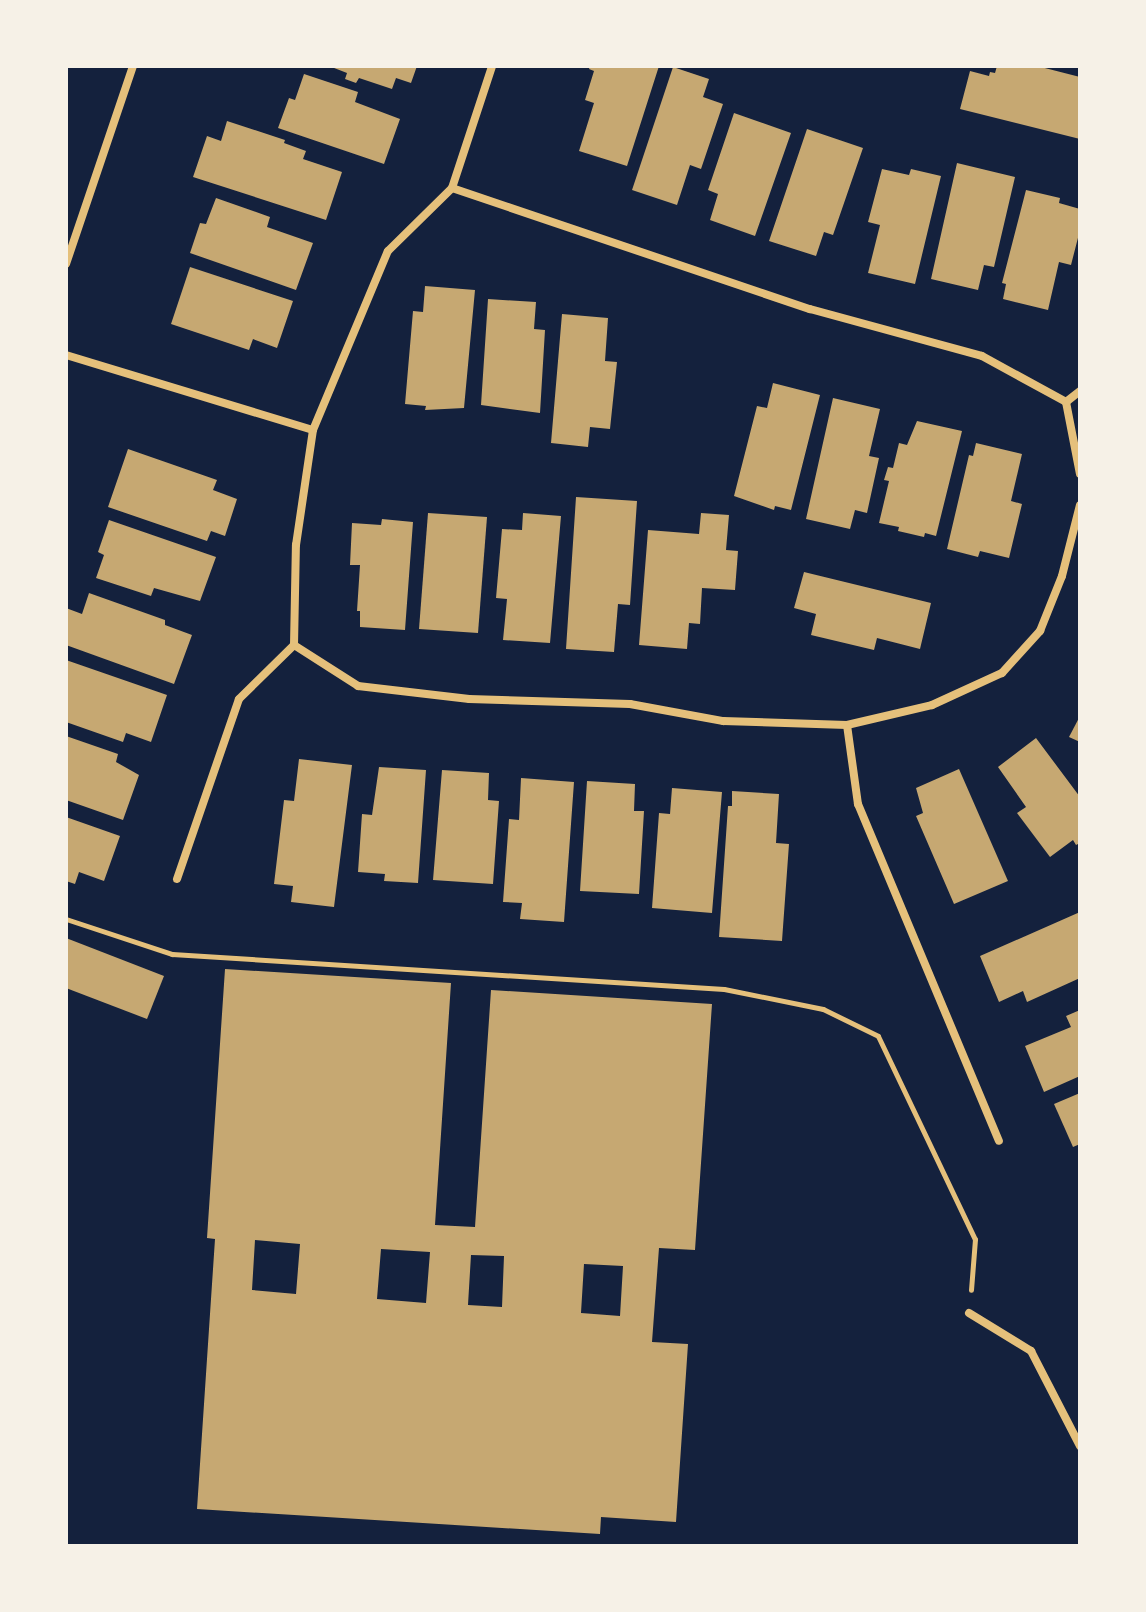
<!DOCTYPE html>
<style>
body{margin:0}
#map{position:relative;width:1146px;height:1612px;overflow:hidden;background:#14213d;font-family:"Public Sans",sans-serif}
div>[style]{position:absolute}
.building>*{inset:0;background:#c6a872}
.path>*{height:5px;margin:-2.5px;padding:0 2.5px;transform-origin:2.5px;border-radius:2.5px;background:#e5c07b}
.minor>*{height:8px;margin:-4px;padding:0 4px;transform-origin:4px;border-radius:4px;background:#e5c07b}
span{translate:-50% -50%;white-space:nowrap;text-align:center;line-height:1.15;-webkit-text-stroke:6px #f6f1e7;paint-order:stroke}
.frame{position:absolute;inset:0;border:68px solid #f6f1e7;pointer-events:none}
</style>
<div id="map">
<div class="building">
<i style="clip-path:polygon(329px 66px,417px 66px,411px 83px,396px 78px,392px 89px,359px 78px,356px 83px,345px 79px,347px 73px)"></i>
<i style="clip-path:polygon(590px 66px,659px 66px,627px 166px,579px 151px,594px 103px,585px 100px,594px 71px,589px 69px)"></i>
<i style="clip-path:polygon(997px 66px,1037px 66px,1080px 77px,1080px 139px,960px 109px,970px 71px,989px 76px,990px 72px,995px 73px)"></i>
<i style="clip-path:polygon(673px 67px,709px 79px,703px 97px,723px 104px,701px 169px,690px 165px,677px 205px,632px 190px)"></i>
<i style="clip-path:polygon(304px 74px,358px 92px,355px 102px,400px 119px,384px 164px,278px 128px,289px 98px,295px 100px)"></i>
<i style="clip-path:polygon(734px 113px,791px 133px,755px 236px,710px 220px,718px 194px,708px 190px)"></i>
<i style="clip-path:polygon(227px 121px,285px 140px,284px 143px,306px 151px,303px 159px,342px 172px,326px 220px,193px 177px,207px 136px,221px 141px)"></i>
<i style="clip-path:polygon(807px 129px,863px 148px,833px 235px,824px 232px,816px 256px,769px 241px)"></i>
<i style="clip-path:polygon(957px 163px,1015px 177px,994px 267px,984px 265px,978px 290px,931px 279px)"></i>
<i style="clip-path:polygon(882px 169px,909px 175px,911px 169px,941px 176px,915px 284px,868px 273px,880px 225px,868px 222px)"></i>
<i style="clip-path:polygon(1026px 190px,1060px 198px,1059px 203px,1080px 209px,1080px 230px,1071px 265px,1059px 262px,1048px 310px,1003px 299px,1006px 284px,1002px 283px)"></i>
<i style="clip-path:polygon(216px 198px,270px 217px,267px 227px,313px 243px,296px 290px,190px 253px,200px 223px,206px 224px)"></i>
<i style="clip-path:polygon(190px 267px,293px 301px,277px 348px,253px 339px,249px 350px,171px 324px)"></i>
<i style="clip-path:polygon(425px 286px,475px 290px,464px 408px,425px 410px,426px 406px,405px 404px,413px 311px,423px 312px)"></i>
<i style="clip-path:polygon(488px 299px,536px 302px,534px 329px,545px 330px,540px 413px,481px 405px)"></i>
<i style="clip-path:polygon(562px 314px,608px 318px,605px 361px,617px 362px,610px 429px,590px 427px,588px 447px,551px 443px)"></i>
<i style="clip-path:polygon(773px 383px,820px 395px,791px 510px,775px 506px,774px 510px,734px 496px,757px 406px,767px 408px)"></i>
<i style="clip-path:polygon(833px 398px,880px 409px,869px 456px,879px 458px,867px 513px,855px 510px,850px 529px,806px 519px)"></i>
<i style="clip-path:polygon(917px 421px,962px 431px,936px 536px,925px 533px,924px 537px,898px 531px,899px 527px,879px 523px,889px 481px,884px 480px,888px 467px,893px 468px,899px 443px,907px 445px)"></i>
<i style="clip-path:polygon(976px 443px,1022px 454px,1011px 501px,1022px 504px,1009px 558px,980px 551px,978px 557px,947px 549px,969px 455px,973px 456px)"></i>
<i style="clip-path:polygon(128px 449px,217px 480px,213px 490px,237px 499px,225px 536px,211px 531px,207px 541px,108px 507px)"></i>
<i style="clip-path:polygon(576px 497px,637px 501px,630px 605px,618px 604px,614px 652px,566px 649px)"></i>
<i style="clip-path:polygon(428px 513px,487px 517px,478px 633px,419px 629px)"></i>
<i style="clip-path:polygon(523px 513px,561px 516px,550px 643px,503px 640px,507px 599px,496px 598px,502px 529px,522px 530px)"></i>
<i style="clip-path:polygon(701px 513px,729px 515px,726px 550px,738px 551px,735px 590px,702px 588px,700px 624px,689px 623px,687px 649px,639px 645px,648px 530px,699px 534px)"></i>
<i style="clip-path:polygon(382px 519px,413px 522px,405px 630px,360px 627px,360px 611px,357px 611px,360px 565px,350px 565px,352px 523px,381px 525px)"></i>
<i style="clip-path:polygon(109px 520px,216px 557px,200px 601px,154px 588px,151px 596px,96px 578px,104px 555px,98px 552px)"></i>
<i style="clip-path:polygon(804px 572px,931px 603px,920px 649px,877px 638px,874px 650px,811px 635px,816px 614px,794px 608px)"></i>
<i style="clip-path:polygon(89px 593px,165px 620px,165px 625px,192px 635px,174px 684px,66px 645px,66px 608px,82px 614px)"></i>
<i style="clip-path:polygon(66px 660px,167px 695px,151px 742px,126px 733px,123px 742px,66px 722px)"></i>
<i style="clip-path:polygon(1080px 716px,1080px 742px,1069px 737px)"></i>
<i style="clip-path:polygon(66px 736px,118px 754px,116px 762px,139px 775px,123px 820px,66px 800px)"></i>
<i style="clip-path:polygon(1036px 738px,1080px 797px,1080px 843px,1076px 845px,1073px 840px,1050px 857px,1017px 813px,1026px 807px,998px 767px)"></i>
<i style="clip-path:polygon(299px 759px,352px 765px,334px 907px,291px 902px,293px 886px,274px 884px,284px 800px,294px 801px)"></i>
<i style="clip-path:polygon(379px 767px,426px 770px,418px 883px,384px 881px,385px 874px,358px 872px,362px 814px,372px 815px)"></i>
<i style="clip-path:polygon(959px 769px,1008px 881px,954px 904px,916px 816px,923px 813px,916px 788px)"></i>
<i style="clip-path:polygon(442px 770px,489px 773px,488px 800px,499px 801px,493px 884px,433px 880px)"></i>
<i style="clip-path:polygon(521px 778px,574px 782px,564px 922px,520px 919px,522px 903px,503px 902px,509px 819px,519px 820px)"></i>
<i style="clip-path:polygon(587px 781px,635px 784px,634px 811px,644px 811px,639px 894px,580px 891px)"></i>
<i style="clip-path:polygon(672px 788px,722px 792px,712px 913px,652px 908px,659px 813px,670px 814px)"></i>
<i style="clip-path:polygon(732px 791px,779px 794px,776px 843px,789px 844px,782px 941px,719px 937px,728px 806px,732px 806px)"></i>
<i style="clip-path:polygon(66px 817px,120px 836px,104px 881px,79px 872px,75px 884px,66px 881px)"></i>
<i style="clip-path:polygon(1080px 912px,1080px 978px,1027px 1002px,1023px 991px,999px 1002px,980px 956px)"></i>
<i style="clip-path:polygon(66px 938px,164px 976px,147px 1019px,66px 988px)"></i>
<i style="clip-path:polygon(evenodd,225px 969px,451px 983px,435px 1225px,475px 1227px,491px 990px,712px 1004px,695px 1250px,659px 1248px,652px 1342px,688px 1344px,676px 1522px,601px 1517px,600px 1534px,197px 1509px,215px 1239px,207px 1238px,225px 969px,255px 1240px,300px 1244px,296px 1294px,252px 1290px,255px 1240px,225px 969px,381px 1249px,430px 1252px,426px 1303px,377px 1299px,381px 1249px,225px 969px,471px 1255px,504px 1256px,502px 1307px,468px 1305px,471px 1255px,225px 969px,584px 1264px,623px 1266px,620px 1316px,581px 1313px,584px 1264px)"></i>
<i style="clip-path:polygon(1080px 1010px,1080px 1076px,1044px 1092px,1025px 1046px,1071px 1027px,1066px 1016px)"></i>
<i style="clip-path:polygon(1080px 1093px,1080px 1144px,1073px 1147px,1054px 1104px)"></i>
</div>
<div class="path">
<i style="left:66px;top:919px;width:112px;rotate:18.3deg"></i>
<i style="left:172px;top:954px;width:553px;rotate:3.63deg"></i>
<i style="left:724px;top:989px;width:101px;rotate:11.4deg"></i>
<i style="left:823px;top:1009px;width:61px;rotate:26.1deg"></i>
<i style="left:878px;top:1036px;width:225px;rotate:64.5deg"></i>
<i style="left:975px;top:1239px;width:51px;rotate:94.5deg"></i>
</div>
<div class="minor">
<i style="left:452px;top:188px;width:378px;rotate:18.7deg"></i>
<i style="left:810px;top:309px;width:178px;rotate:15.3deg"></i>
<i style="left:982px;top:356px;width:96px;rotate:28.7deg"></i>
<i style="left:1066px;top:402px;width:73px;rotate:79deg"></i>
<i style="left:66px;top:264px;width:209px;rotate:-71.3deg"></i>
<i style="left:66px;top:355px;width:258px;rotate:16.9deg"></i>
<i style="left:1066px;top:402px;width:18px;rotate:-38deg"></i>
<i style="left:294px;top:645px;width:76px;rotate:32.6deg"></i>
<i style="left:358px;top:686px;width:112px;rotate:6.7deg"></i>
<i style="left:469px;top:699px;width:161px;rotate:1.8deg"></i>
<i style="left:630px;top:704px;width:95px;rotate:10.4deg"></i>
<i style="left:723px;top:721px;width:124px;rotate:1.8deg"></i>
<i style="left:847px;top:725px;width:87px;rotate:-13.2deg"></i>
<i style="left:932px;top:705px;width:77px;rotate:-24.6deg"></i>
<i style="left:1002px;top:673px;width:57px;rotate:-47.9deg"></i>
<i style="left:1040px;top:631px;width:59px;rotate:-68.2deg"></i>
<i style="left:1062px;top:576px;width:73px;rotate:-75.8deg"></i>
<i style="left:847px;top:725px;width:80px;rotate:82.1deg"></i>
<i style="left:858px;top:804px;width:365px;rotate:67.3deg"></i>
<i style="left:177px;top:879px;width:190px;rotate:-71deg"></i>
<i style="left:239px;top:699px;width:77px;rotate:-44.5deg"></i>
<i style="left:294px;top:645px;width:100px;rotate:-88.9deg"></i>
<i style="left:296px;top:545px;width:116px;rotate:-81.6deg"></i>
<i style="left:313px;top:430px;width:194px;rotate:-67.3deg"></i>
<i style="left:388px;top:251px;width:90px;rotate:-44.5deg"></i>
<i style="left:452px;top:188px;width:128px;rotate:-71.8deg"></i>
<i style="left:969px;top:1313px;width:73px;rotate:31.5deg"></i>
<i style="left:1031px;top:1351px;width:107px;rotate:62.7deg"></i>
</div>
<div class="frame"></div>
</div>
